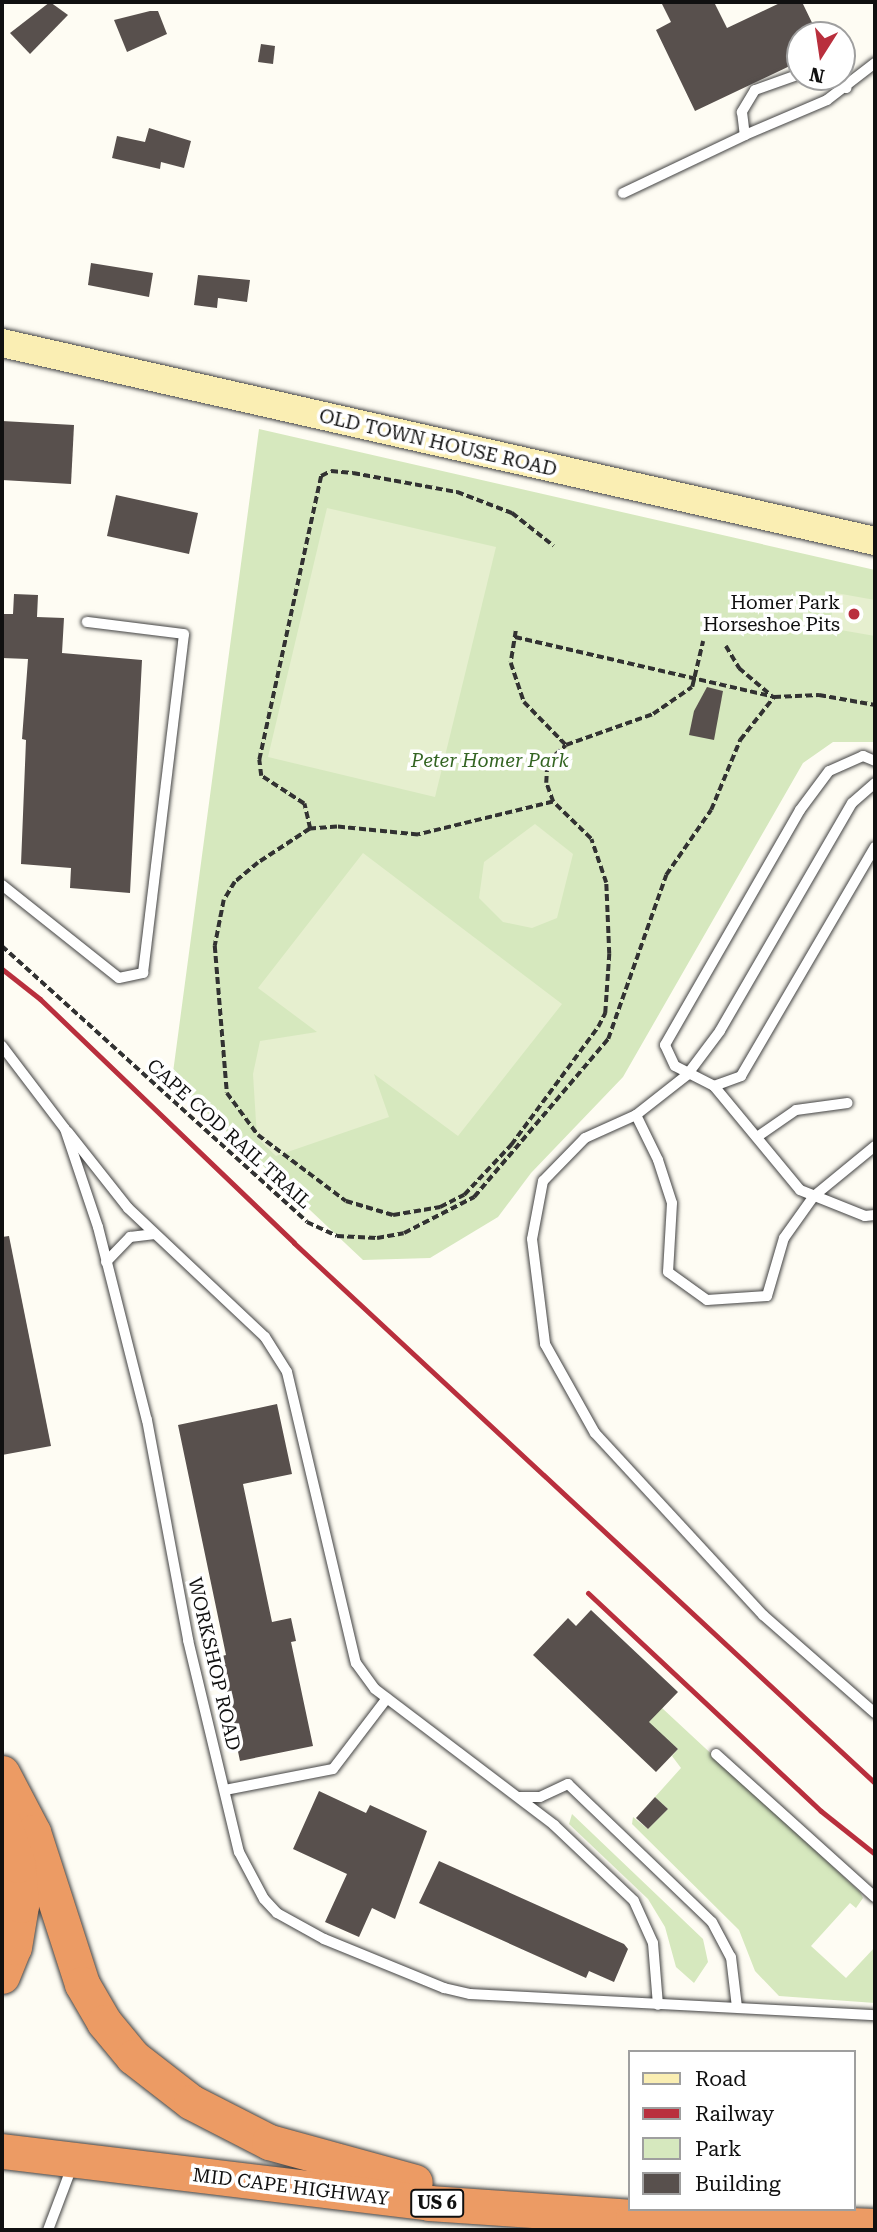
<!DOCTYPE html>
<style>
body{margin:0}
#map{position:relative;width:877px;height:2232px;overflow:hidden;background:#fefcf3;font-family:"Roboto Serif",serif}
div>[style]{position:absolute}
.green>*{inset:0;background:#d6e8be}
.pitch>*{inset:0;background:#e6efcf}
.building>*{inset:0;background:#58504d}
.path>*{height:3.5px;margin-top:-1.75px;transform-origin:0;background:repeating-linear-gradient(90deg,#323232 0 7px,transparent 0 10.5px)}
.roads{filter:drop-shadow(0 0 2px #434343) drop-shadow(0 0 2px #434343)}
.lane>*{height:10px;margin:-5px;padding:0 5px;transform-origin:5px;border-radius:5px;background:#fff}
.secondary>*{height:28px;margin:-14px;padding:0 14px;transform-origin:14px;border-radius:14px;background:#faeeb3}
.highway>*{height:35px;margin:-17.5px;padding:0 17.5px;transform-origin:17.5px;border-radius:17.5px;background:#ec9b64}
.rail>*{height:5px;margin:-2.5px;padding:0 2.5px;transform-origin:2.5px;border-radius:2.5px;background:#b92f3d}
.dots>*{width:19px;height:19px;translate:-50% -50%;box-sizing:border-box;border:4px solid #fff;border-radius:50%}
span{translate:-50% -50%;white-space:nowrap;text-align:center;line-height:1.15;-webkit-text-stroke:7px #fff;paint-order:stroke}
.shield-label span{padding:2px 5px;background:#fff;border:2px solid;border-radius:5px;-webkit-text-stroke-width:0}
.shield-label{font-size:18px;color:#101010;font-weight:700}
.street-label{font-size:19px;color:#101010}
.poi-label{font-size:19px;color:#101010}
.right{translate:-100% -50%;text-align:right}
.park-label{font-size:19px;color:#346523;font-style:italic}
.frame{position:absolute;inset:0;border:4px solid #101010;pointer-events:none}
.legend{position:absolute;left:628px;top:2050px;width:228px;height:161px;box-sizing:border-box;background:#fff;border:2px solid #9f9f9f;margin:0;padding:9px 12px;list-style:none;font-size:21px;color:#101010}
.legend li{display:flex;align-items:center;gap:14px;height:35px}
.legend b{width:35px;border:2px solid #9f9f9f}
.north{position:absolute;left:786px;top:21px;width:70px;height:70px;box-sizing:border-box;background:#fff;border:2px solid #9f9f9f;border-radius:50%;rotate:192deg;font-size:19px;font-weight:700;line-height:28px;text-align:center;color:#101010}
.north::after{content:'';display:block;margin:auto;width:24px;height:32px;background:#b92f3d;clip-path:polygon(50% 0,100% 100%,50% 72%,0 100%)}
</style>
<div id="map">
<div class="green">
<i style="clip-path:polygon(259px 429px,875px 570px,875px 742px,833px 742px,803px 763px,623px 1077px,531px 1173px,498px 1217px,430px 1258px,363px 1260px,172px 1080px)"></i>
<i style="clip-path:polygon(662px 1708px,860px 1892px,863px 1898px,856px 1908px,850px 1903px,811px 1946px,846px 1978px,875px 1947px,875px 2003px,779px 1996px,755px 1971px,739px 1930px,632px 1824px,633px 1817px,648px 1829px,668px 1809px,655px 1797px,681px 1768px,672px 1756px,678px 1749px,648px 1723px)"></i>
<i style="clip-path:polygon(572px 1814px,703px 1939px,708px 1962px,694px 1983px,676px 1967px,665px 1927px,648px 1899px,569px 1824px)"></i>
</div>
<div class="pitch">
<i style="clip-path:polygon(327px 508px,496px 547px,435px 797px,268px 757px)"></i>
<i style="clip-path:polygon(836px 593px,875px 600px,875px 636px,829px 628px)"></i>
<i style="clip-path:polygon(535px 824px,573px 854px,557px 918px,532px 928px,503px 922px,479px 898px,484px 862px)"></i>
<i style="clip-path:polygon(363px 853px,562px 1004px,458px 1136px,374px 1074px,389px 1117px,276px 1156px,257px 1138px,253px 1074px,260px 1041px,317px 1032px,258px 988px)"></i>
</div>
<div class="building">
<i style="clip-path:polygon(50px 2px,68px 15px,30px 54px,10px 33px)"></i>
<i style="clip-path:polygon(661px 2px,714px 2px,727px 28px,782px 2px,802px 2px,818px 35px,800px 35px,800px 47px,789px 52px,794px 64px,695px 111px,656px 30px,671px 22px)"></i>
<i style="clip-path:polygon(150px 11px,158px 11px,167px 34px,127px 52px,114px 20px)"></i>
<i style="clip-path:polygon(261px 44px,275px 46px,273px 64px,258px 62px)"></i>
<i style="clip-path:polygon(149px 128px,191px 141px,184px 168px,161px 162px,160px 169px,112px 158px,117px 136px,145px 142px)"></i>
<i style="clip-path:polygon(91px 263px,153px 273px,149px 297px,88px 285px)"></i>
<i style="clip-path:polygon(198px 275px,250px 280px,247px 302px,218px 298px,217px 308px,194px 305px)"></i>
<i style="clip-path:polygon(2px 421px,74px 425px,71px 484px,2px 480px)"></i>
<i style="clip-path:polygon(116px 495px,198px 513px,189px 554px,107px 536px)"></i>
<i style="clip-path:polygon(14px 594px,38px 595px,37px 617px,64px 618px,62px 653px,142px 660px,130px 893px,70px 888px,71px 868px,21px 864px,26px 740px,22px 739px,28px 659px,2px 658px,2px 614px,13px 614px)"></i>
<i style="clip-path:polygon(707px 687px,723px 691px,714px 740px,689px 735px,694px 711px)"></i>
<i style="clip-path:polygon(9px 1236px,51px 1446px,2px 1455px,2px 1237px)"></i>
<i style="clip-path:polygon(277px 1404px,292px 1474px,243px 1484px,272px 1622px,291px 1618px,296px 1641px,291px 1642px,313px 1746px,240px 1761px,218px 1657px,226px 1655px,178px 1425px)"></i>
<i style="clip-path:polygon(591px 1610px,678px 1692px,649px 1722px,678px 1749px,656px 1772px,533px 1655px,568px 1618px,576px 1626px)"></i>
<i style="clip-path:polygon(319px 1791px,366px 1813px,370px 1805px,427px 1831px,395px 1919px,372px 1908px,359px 1937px,325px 1922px,347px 1874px,293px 1849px)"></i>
<i style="clip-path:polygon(655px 1797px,668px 1809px,648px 1829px,636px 1818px)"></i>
<i style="clip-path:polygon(439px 1861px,624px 1944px,628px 1949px,614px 1982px,589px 1971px,586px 1978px,419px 1903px)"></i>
</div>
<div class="path">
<i style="left:516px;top:631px;width:32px;rotate:99deg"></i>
<i style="left:511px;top:663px;width:41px;rotate:71.6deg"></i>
<i style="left:524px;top:702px;width:60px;rotate:45.7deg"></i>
<i style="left:515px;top:637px;width:266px;rotate:13deg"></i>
<i style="left:774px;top:697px;width:45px;rotate:-2.5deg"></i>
<i style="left:819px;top:695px;width:57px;rotate:10.1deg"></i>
<i style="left:726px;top:646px;width:26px;rotate:59deg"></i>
<i style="left:739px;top:668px;width:43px;rotate:40.3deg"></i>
<i style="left:553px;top:802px;width:139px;rotate:166.3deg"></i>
<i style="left:418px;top:835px;width:81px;rotate:-174.4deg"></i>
<i style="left:337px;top:827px;width:27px;rotate:176deg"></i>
<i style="left:310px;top:829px;width:62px;rotate:146.8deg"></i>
<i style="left:258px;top:863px;width:30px;rotate:140deg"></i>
<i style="left:235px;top:882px;width:21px;rotate:121deg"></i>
<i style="left:224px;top:900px;width:47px;rotate:101.1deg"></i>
<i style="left:215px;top:946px;width:147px;rotate:85.3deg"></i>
<i style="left:227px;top:1093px;width:52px;rotate:53.6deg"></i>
<i style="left:258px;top:1135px;width:110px;rotate:36.9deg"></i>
<i style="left:346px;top:1201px;width:49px;rotate:16.6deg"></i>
<i style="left:393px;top:1215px;width:48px;rotate:-9.7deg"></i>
<i style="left:440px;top:1207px;width:27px;rotate:-27deg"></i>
<i style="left:464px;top:1195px;width:69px;rotate:-46.8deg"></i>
<i style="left:511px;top:1145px;width:147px;rotate:-53.6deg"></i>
<i style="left:598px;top:1027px;width:16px;rotate:-63deg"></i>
<i style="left:605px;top:1013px;width:59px;rotate:-86.1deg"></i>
<i style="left:609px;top:954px;width:71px;rotate:-92.4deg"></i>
<i style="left:606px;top:883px;width:46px;rotate:-108.8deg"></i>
<i style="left:591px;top:839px;width:53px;rotate:-135.8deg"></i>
<i style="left:553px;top:802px;width:20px;rotate:-110deg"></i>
<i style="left:546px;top:783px;width:21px;rotate:-87deg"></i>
<i style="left:547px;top:762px;width:25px;rotate:-42deg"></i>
<i style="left:566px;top:745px;width:92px;rotate:-19.6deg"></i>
<i style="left:653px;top:714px;width:47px;rotate:-34.7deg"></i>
<i style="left:692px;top:687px;width:47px;rotate:-76.6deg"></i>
<i style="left:310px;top:829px;width:26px;rotate:-103deg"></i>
<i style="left:304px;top:804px;width:51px;rotate:-146.9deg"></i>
<i style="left:261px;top:776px;width:16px;rotate:-97deg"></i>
<i style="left:259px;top:760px;width:291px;rotate:-77.7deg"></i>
<i style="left:321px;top:476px;width:11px;rotate:-27deg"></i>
<i style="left:331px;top:471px;width:22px;rotate:5deg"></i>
<i style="left:353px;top:473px;width:106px;rotate:10.4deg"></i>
<i style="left:457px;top:492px;width:59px;rotate:20.9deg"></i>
<i style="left:512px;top:513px;width:53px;rotate:38.2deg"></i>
<i style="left:2px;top:946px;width:411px;rotate:42.1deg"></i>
<i style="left:307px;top:1222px;width:33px;rotate:25deg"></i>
<i style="left:337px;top:1236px;width:40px;rotate:2.9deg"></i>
<i style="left:377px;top:1238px;width:27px;rotate:-10deg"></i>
<i style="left:404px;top:1233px;width:79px;rotate:-27.2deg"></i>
<i style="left:474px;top:1197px;width:207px;rotate:-49.7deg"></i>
<i style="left:608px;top:1039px;width:174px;rotate:-70.5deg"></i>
<i style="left:666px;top:875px;width:79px;rotate:-55.3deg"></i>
<i style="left:711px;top:810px;width:76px;rotate:-67.5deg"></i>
<i style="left:740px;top:740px;width:55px;rotate:-51.7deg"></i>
</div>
<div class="roads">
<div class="lane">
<i style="left:800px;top:74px;width:48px;rotate:160.4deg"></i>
<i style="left:755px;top:90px;width:26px;rotate:121deg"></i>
<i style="left:742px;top:112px;width:23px;rotate:83deg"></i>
<i style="left:745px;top:135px;width:89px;rotate:-23.1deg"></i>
<i style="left:827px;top:100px;width:61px;rotate:-37.6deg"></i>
<i style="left:824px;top:77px;width:25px;rotate:26deg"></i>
<i style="left:623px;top:193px;width:135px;rotate:-25.4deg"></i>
<i style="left:875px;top:761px;width:13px;rotate:-157deg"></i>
<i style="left:863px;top:756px;width:37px;rotate:156deg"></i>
<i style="left:829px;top:771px;width:49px;rotate:126.6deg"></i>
<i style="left:800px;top:810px;width:271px;rotate:119.9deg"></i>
<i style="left:665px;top:1045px;width:23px;rotate:65deg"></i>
<i style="left:675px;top:1066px;width:44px;rotate:27.1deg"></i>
<i style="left:714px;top:1086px;width:29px;rotate:-20deg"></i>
<i style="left:741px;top:1076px;width:265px;rotate:-59.7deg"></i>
<i style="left:875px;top:783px;width:30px;rotate:139deg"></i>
<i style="left:852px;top:803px;width:263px;rotate:120.1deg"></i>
<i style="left:720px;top:1031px;width:55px;rotate:126.9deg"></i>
<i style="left:687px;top:1075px;width:65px;rotate:141.9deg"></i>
<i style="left:636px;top:1115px;width:56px;rotate:155.7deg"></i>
<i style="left:585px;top:1138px;width:60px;rotate:134.3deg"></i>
<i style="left:543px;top:1181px;width:59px;rotate:100.7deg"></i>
<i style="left:532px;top:1239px;width:106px;rotate:82.9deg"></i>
<i style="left:545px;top:1344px;width:102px;rotate:60.7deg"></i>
<i style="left:595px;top:1433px;width:248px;rotate:47.3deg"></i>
<i style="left:763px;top:1615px;width:149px;rotate:41.2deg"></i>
<i style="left:2px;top:885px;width:149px;rotate:38.5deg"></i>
<i style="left:119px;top:978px;width:25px;rotate:-12deg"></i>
<i style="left:143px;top:973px;width:341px;rotate:-83.1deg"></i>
<i style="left:184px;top:634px;width:98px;rotate:-172.9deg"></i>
<i style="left:2px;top:1046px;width:104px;rotate:52.8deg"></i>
<i style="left:65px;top:1129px;width:103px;rotate:71.4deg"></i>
<i style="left:98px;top:1227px;width:199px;rotate:75.8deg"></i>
<i style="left:147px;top:1420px;width:224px;rotate:79.4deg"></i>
<i style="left:188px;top:1640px;width:218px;rotate:76.5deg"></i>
<i style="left:239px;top:1852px;width:53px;rotate:62deg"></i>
<i style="left:264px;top:1899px;width:19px;rotate:47deg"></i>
<i style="left:277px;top:1913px;width:54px;rotate:29deg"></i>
<i style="left:324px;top:1939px;width:130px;rotate:22.2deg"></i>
<i style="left:444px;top:1988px;width:27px;rotate:13deg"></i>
<i style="left:470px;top:1994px;width:406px;rotate:3deg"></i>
<i style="left:714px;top:1086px;width:135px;rotate:50.4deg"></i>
<i style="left:800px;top:1190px;width:70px;rotate:21.8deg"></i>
<i style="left:865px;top:1216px;width:10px;rotate:-6deg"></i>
<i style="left:636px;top:1115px;width:50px;rotate:63.9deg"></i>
<i style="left:658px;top:1160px;width:45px;rotate:72deg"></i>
<i style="left:672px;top:1203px;width:69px;rotate:93.3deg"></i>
<i style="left:668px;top:1272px;width:48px;rotate:35.7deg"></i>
<i style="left:707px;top:1300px;width:60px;rotate:-3.8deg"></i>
<i style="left:767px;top:1296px;width:60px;rotate:-73.7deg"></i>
<i style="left:784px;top:1238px;width:52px;rotate:-54.5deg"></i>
<i style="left:814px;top:1196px;width:79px;rotate:-39.3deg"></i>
<i style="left:68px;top:1132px;width:97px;rotate:51.7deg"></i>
<i style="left:128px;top:1208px;width:188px;rotate:43.3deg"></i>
<i style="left:265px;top:1337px;width:41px;rotate:57.8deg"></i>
<i style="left:287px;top:1372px;width:299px;rotate:76.7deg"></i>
<i style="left:356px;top:1663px;width:32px;rotate:54deg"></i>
<i style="left:375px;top:1689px;width:225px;rotate:37.2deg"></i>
<i style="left:554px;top:1825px;width:110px;rotate:43.5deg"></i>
<i style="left:634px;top:1901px;width:46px;rotate:65.7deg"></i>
<i style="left:653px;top:1943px;width:62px;rotate:85.4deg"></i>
<i style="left:757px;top:1137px;width:47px;rotate:-34.7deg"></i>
<i style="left:796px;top:1110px;width:52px;rotate:-7.7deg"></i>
<i style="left:106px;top:1262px;width:35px;rotate:-46deg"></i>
<i style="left:130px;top:1237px;width:25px;rotate:-7deg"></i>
<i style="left:716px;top:1754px;width:214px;rotate:42deg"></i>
<i style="left:225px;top:1790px;width:110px;rotate:-11deg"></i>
<i style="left:333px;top:1769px;width:89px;rotate:-52.7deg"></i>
<i style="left:519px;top:1797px;width:21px"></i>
<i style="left:540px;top:1797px;width:31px;rotate:-25deg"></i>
<i style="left:568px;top:1784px;width:199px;rotate:43.8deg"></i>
<i style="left:712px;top:1922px;width:40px;rotate:62deg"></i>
<i style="left:731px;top:1957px;width:50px;rotate:83.2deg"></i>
<i style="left:48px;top:2230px;width:71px;rotate:-69.3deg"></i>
</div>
<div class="secondary">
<i style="left:2px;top:343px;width:895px;rotate:12.78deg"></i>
</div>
<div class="highway">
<i style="left:2px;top:1773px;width:67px;rotate:62.3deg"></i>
<i style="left:33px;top:1832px;width:160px;rotate:72.1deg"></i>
<i style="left:82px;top:1984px;width:44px;rotate:59.9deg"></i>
<i style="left:104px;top:2022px;width:45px;rotate:50.4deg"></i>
<i style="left:133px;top:2057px;width:73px;rotate:37.8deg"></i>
<i style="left:191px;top:2102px;width:88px;rotate:27.1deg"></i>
<i style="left:269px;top:2142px;width:151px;rotate:15.3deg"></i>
<i style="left:2px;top:1976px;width:31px;rotate:-68deg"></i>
<i style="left:14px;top:1947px;width:43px;rotate:-80.5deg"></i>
<i style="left:21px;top:1905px;width:40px;rotate:-94.3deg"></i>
<i style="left:18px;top:1865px;width:46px;rotate:-109.2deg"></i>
<i style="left:2px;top:2151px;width:430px;rotate:6.9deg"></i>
<i style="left:429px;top:2203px;width:204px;rotate:3.9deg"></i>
<i style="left:633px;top:2217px;width:242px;rotate:2.1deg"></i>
</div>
</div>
<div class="rail">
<i style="left:2px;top:969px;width:48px;rotate:38.3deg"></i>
<i style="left:40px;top:999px;width:352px;rotate:43.8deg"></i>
<i style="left:294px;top:1243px;width:793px;rotate:42.91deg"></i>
<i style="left:588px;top:1593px;width:319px;rotate:43.1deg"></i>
<i style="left:821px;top:1811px;width:69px;rotate:38.5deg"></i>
</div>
<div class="dots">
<i style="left:854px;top:614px;background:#b92f3d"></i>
</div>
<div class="shield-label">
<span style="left:437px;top:2203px">US 6</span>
</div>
<div class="street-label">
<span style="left:438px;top:443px;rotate:13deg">OLD TOWN HOUSE ROAD</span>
<span style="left:229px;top:1134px;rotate:42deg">CAPE COD RAIL TRAIL</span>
<span style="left:214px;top:1664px;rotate:77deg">WORKSHOP ROAD</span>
<span style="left:291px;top:2187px;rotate:7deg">MID CAPE HIGHWAY</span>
</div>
<div class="poi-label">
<span class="right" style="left:840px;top:614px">Homer Park<br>Horseshoe Pits</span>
</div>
<div class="park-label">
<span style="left:490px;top:761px">Peter Homer Park</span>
</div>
<div class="frame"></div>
<ul class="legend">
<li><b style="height:9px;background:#faeeb3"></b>Road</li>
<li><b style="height:9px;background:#b92f3d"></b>Railway</li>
<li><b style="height:19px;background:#d6e8be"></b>Park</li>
<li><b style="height:19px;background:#58504d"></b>Building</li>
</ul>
<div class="north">N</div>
</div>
